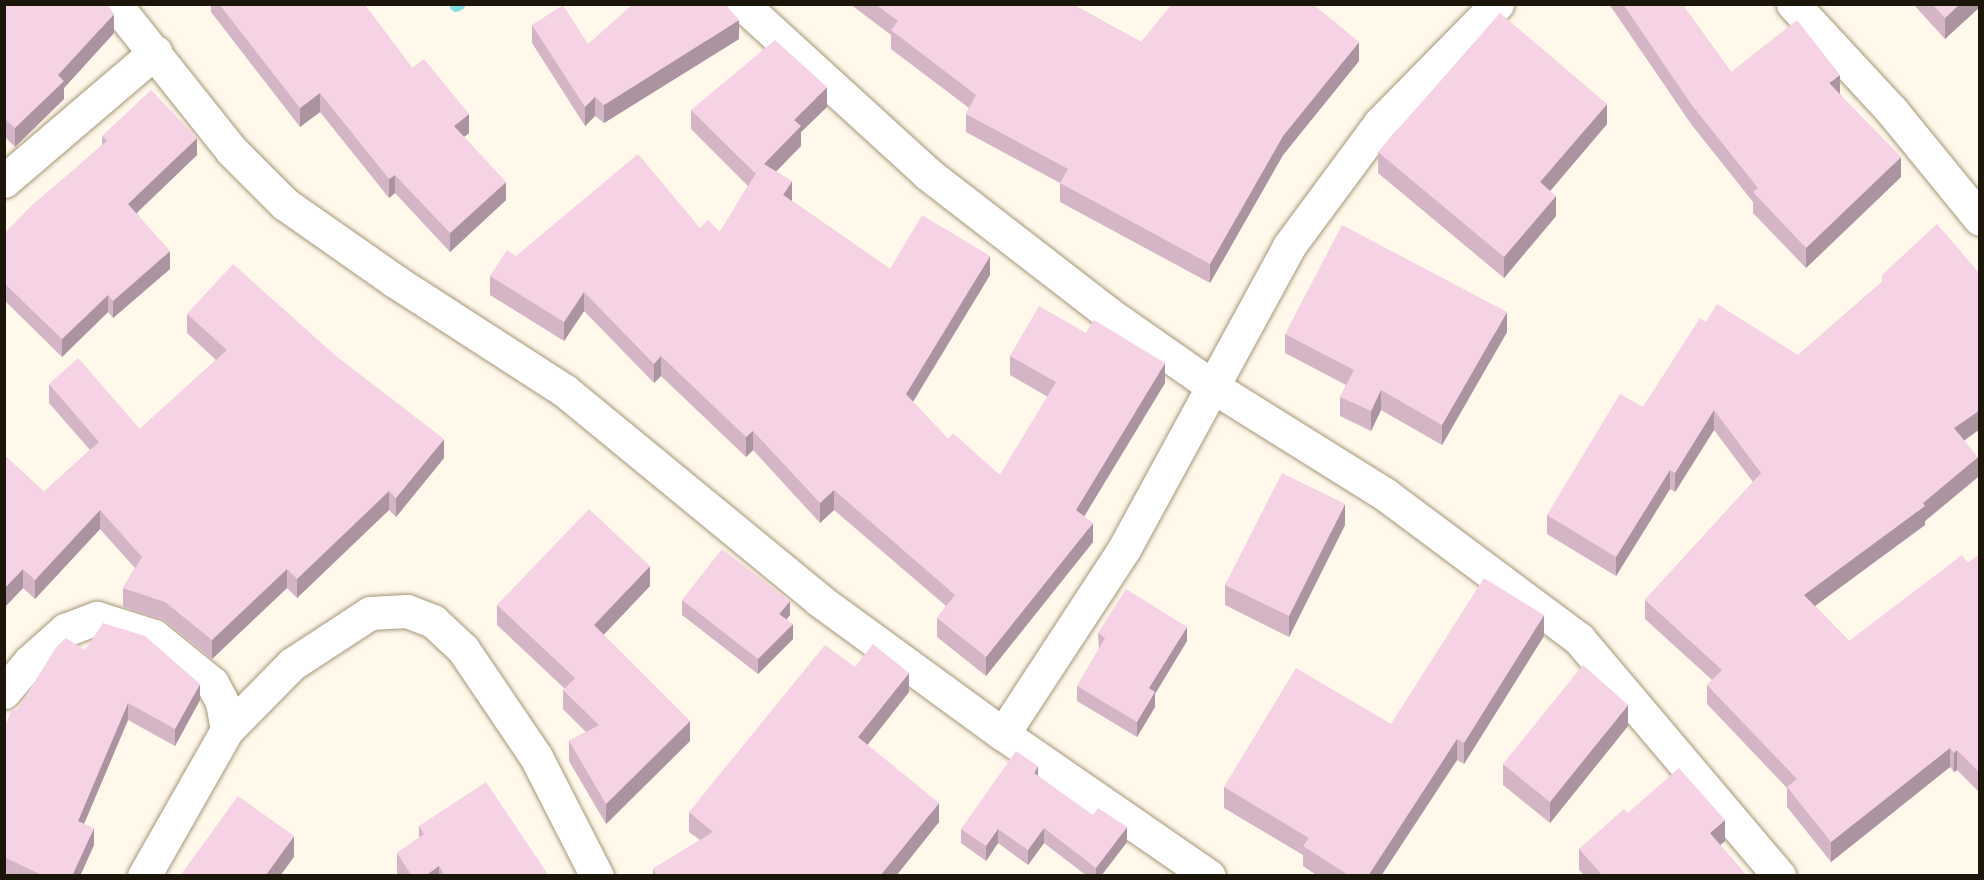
<!DOCTYPE html>
<style>
body{margin:0}
#map{position:relative;width:1984px;height:880px;overflow:hidden;background:#fff8eb;font-family:Lora,serif}
div>[style]{position:absolute}
.stream>*{height:12px;margin:-6px;padding:0 6px;transform-origin:6px;border-radius:6px;background:#82e1e4}
.roads{filter:drop-shadow(0 0 2px #a69678) drop-shadow(0 0 2px #a69678)}
.minor>*{height:33px;margin:-16.5px;padding:0 16.5px;transform-origin:16.5px;border-radius:16.5px;background:#fff}
.wall>*{inset:0;background:#d4b5c5}
.shaded-wall>*{inset:0;background:#ac93a0}
.building>*{inset:0;background:#f6d2e5}
span{translate:-50% -50%;white-space:nowrap;text-align:center;line-height:1.15;-webkit-text-stroke:5px #fff;paint-order:stroke}
.frame{position:absolute;inset:0;border:6px solid #1c160a;pointer-events:none}
</style>
<div id="map">
<div class="stream">
<i style="left:456px;top:6px;width:4px;rotate:-27deg"></i>
</div>
<div class="roads">
<div class="minor">
<i style="left:115px;top:4px;width:186px;rotate:51.5deg"></i>
<i style="left:231px;top:150px;width:76px;rotate:45deg"></i>
<i style="left:285px;top:204px;width:134px;rotate:35deg"></i>
<i style="left:395px;top:281px;width:202px;rotate:32.9deg"></i>
<i style="left:565px;top:391px;width:329px;rotate:39.4deg"></i>
<i style="left:819px;top:600px;width:228px;rotate:36.1deg"></i>
<i style="left:1003px;top:734px;width:250px;rotate:34.6deg"></i>
<i style="left:742px;top:4px;width:252px;rotate:42.4deg"></i>
<i style="left:928px;top:174px;width:229px;rotate:37.7deg"></i>
<i style="left:1109px;top:314px;width:129px;rotate:34.9deg"></i>
<i style="left:1215px;top:388px;width:202px;rotate:32deg"></i>
<i style="left:1386px;top:495px;width:241px;rotate:36.7deg"></i>
<i style="left:1579px;top:639px;width:310px;rotate:49.8deg"></i>
<i style="left:1793px;top:4px;width:146px;rotate:47.2deg"></i>
<i style="left:1892px;top:111px;width:139px;rotate:50.8deg"></i>
<i style="left:4px;top:181px;width:199px;rotate:-40.5deg"></i>
<i style="left:4px;top:692px;width:40px;rotate:-50deg"></i>
<i style="left:30px;top:661px;width:47px;rotate:-41.5deg"></i>
<i style="left:65px;top:630px;width:34px;rotate:-21deg"></i>
<i style="left:97px;top:618px;width:60px;rotate:17.5deg"></i>
<i style="left:154px;top:636px;width:75px;rotate:39deg"></i>
<i style="left:212px;top:683px;width:21px;rotate:62deg"></i>
<i style="left:222px;top:702px;width:28px;rotate:80deg"></i>
<i style="left:1003px;top:734px;width:221px;rotate:-56.8deg"></i>
<i style="left:1124px;top:549px;width:345px;rotate:-61.4deg"></i>
<i style="left:1289px;top:246px;width:153px;rotate:-53.5deg"></i>
<i style="left:1380px;top:123px;width:167px;rotate:-45.5deg"></i>
<i style="left:144px;top:876px;width:168px;rotate:-60.4deg"></i>
<i style="left:227px;top:730px;width:93px;rotate:-45.4deg"></i>
<i style="left:292px;top:664px;width:93px;rotate:-33.2deg"></i>
<i style="left:370px;top:613px;width:37px;rotate:-3deg"></i>
<i style="left:407px;top:611px;width:28px;rotate:21deg"></i>
<i style="left:433px;top:621px;width:41px;rotate:43deg"></i>
<i style="left:463px;top:649px;width:130px;rotate:55.9deg"></i>
<i style="left:536px;top:757px;width:134px;rotate:62.9deg"></i>
</div>
</div>
<div class="wall">
<i style="clip-path:polygon(4px 4px,114px 33px,64px 88px,64px 99px,15px 147px,4px 136px)"></i>
<i style="clip-path:polygon(211px 4px,364px 4px,412px 68px,469px 133px,463px 137px,506px 200px,450px 252px,395px 193px,389px 198px,320px 112px,300px 127px,211px 12px)"></i>
<i style="clip-path:polygon(850px 4px,1072px 4px,1141px 42px,1359px 61px,1283px 155px,1210px 283px,1060px 202px,1060px 183px,966px 132px,966px 114px,969px 108px,891px 49px,891px 35px)"></i>
<i style="clip-path:polygon(1609px 4px,1682px 4px,1731px 72px,1840px 94px,1901px 177px,1806px 268px,1753px 213px,1753px 202px,1691px 124px)"></i>
<i style="clip-path:polygon(1913px 4px,1980px 4px,1945px 39px)"></i>
<i style="clip-path:polygon(532px 25px,588px 44px,739px 39px,604px 123px,595px 116px,585px 126px,532px 43px)"></i>
<i style="clip-path:polygon(827px 107px,801px 132px,801px 146px,776px 171px,792px 201px,890px 269px,990px 275px,913px 402px,948px 439px,1000px 475px,1048px 397px,1010px 375px,1010px 356px,1165px 383px,1084px 516px,1093px 542px,986px 676px,937px 637px,937px 618px,946px 606px,834px 510px,820px 523px,753px 450px,746px 457px,661px 376px,654px 383px,584px 311px,564px 341px,490px 295px,490px 276px,516px 256px,700px 228px,720px 232px,748px 186px,691px 129px,691px 110px)"></i>
<i style="clip-path:polygon(1607px 124px,1550px 191px,1556px 216px,1504px 278px,1378px 173px,1378px 152px)"></i>
<i style="clip-path:polygon(102px 136px,197px 155px,137px 213px,170px 269px,113px 318px,108px 312px,62px 357px,4px 300px,4px 234px,102px 145px)"></i>
<i style="clip-path:polygon(1980px 274px,1980px 429px,1964px 440px,1978px 477px,1925px 521px,1925px 525px,1815px 606px,1849px 641px,1968px 563px,1980px 554px,1980px 793px,1957px 770px,1954px 772px,1950px 767px,1831px 862px,1787px 807px,1787px 788px,1707px 704px,1707px 685px,1712px 680px,1645px 619px,1645px 600px,1753px 482px,1714px 430px,1675px 492px,1670px 489px,1616px 576px,1547px 534px,1547px 515px,1643px 407px,1706px 322px,1798px 355px,1882px 282px,1882px 275px)"></i>
<i style="clip-path:polygon(187px 314px,444px 458px,396px 517px,389px 510px,297px 598px,287px 588px,212px 659px,165px 621px,123px 607px,123px 588px,135px 568px,100px 529px,35px 599px,23px 588px,4px 608px,4px 455px,44px 492px,90px 450px,49px 403px,49px 384px,140px 429px,216px 360px,187px 333px)"></i>
<i style="clip-path:polygon(1507px 332px,1442px 445px,1381px 410px,1371px 431px,1340px 416px,1340px 397px,1346px 385px,1285px 353px,1285px 334px)"></i>
<i style="clip-path:polygon(1345px 525px,1289px 637px,1225px 605px,1225px 585px)"></i>
<i style="clip-path:polygon(650px 586px,603px 635px,690px 741px,606px 824px,569px 761px,569px 741px,586px 732px,563px 709px,563px 690px,565px 689px,497px 625px,497px 605px)"></i>
<i style="clip-path:polygon(682px 600px,790px 615px,787px 619px,793px 639px,758px 674px,682px 615px)"></i>
<i style="clip-path:polygon(1098px 633px,1187px 641px,1155px 694px,1155px 707px,1137px 737px,1077px 701px,1077px 686px,1099px 649px)"></i>
<i style="clip-path:polygon(1544px 636px,1464px 764px,1457px 760px,1381px 876px,1318px 876px,1303px 866px,1303px 855px,1224px 808px,1224px 787px,1391px 724px)"></i>
<i style="clip-path:polygon(85px 650px,200px 700px,175px 746px,128px 720px,84px 824px,94px 845px,80px 876px,8px 876px,4px 874px,4px 728px,17px 710px)"></i>
<i style="clip-path:polygon(855px 667px,909px 692px,867px 745px,939px 822px,896px 876px,653px 876px,653px 869px,700px 840px,689px 832px,689px 812px)"></i>
<i style="clip-path:polygon(1628px 726px,1550px 823px,1503px 785px,1503px 764px)"></i>
<i style="clip-path:polygon(1038px 776px,1127px 842px,1101px 876px,1087px 876px,1044px 843px,1028px 865px,998px 843px,986px 861px,961px 843px,961px 829px)"></i>
<i style="clip-path:polygon(1628px 813px,1725px 841px,1720px 845px,1747px 876px,1585px 876px,1579px 870px,1579px 849px)"></i>
<i style="clip-path:polygon(419px 826px,549px 876px,398px 876px,397px 873px,397px 853px,419px 838px)"></i>
</div>
<div class="shaded-wall">
<i style="clip-path:polygon(1960px 4px,1980px 4px,1980px 7px,1945px 39px,1945px 18px)"></i>
<i style="clip-path:polygon(114px 14px,114px 33px,64px 88px,64px 99px,15px 147px,15px 128px,58px 75px)"></i>
<i style="clip-path:polygon(739px 20px,739px 39px,604px 123px,604px 105px)"></i>
<i style="clip-path:polygon(1359px 42px,1359px 61px,1283px 155px,1210px 283px,1210px 264px,1283px 136px)"></i>
<i style="clip-path:polygon(1840px 75px,1840px 95px,1829px 83px)"></i>
<i style="clip-path:polygon(827px 87px,827px 107px,801px 132px,801px 146px,764px 184px,764px 164px,794px 120px)"></i>
<i style="clip-path:polygon(320px 93px,320px 112px,300px 127px,300px 108px)"></i>
<i style="clip-path:polygon(595px 97px,595px 116px,585px 126px,585px 107px)"></i>
<i style="clip-path:polygon(1607px 104px,1607px 124px,1540px 203px,1540px 182px)"></i>
<i style="clip-path:polygon(469px 114px,469px 133px,454px 145px,454px 126px)"></i>
<i style="clip-path:polygon(197px 138px,197px 155px,128px 221px,128px 204px)"></i>
<i style="clip-path:polygon(1901px 157px,1901px 177px,1806px 268px,1806px 248px)"></i>
<i style="clip-path:polygon(395px 175px,395px 193px,389px 198px,389px 179px)"></i>
<i style="clip-path:polygon(792px 181px,792px 201px,783px 195px)"></i>
<i style="clip-path:polygon(506px 182px,506px 200px,450px 252px,450px 233px)"></i>
<i style="clip-path:polygon(1556px 196px,1556px 216px,1504px 278px,1504px 257px)"></i>
<i style="clip-path:polygon(170px 251px,170px 269px,113px 318px,113px 301px)"></i>
<i style="clip-path:polygon(990px 256px,990px 275px,906px 413px,906px 394px)"></i>
<i style="clip-path:polygon(584px 292px,584px 311px,564px 341px,564px 322px)"></i>
<i style="clip-path:polygon(108px 295px,108px 312px,62px 357px,62px 339px)"></i>
<i style="clip-path:polygon(1507px 312px,1507px 332px,1442px 445px,1442px 425px)"></i>
<i style="clip-path:polygon(661px 356px,661px 376px,654px 383px,654px 364px)"></i>
<i style="clip-path:polygon(1165px 363px,1165px 383px,1076px 530px,1076px 510px)"></i>
<i style="clip-path:polygon(1381px 390px,1381px 410px,1371px 431px,1371px 411px)"></i>
<i style="clip-path:polygon(1714px 410px,1714px 430px,1675px 492px,1675px 473px)"></i>
<i style="clip-path:polygon(1980px 410px,1980px 429px,1954px 448px,1954px 428px)"></i>
<i style="clip-path:polygon(753px 431px,753px 450px,746px 457px,746px 437px)"></i>
<i style="clip-path:polygon(444px 439px,444px 458px,396px 517px,396px 498px)"></i>
<i style="clip-path:polygon(1978px 457px,1978px 477px,1925px 521px,1925px 525px,1804px 614px,1804px 595px,1923px 503px)"></i>
<i style="clip-path:polygon(1670px 470px,1670px 489px,1616px 576px,1616px 557px)"></i>
<i style="clip-path:polygon(834px 490px,834px 510px,820px 523px,820px 503px)"></i>
<i style="clip-path:polygon(389px 491px,389px 510px,297px 598px,297px 579px)"></i>
<i style="clip-path:polygon(1345px 504px,1345px 525px,1289px 637px,1289px 616px)"></i>
<i style="clip-path:polygon(100px 510px,100px 529px,35px 599px,35px 580px)"></i>
<i style="clip-path:polygon(1093px 523px,1093px 542px,986px 676px,986px 657px)"></i>
<i style="clip-path:polygon(650px 566px,650px 586px,594px 645px,594px 625px)"></i>
<i style="clip-path:polygon(23px 569px,23px 588px,4px 608px,4px 589px)"></i>
<i style="clip-path:polygon(287px 569px,287px 588px,212px 659px,212px 640px)"></i>
<i style="clip-path:polygon(790px 601px,790px 615px,779px 628px,779px 614px)"></i>
<i style="clip-path:polygon(1544px 615px,1544px 636px,1464px 764px,1464px 743px)"></i>
<i style="clip-path:polygon(793px 624px,793px 639px,758px 674px,758px 659px)"></i>
<i style="clip-path:polygon(1187px 627px,1187px 641px,1155px 694px,1155px 707px,1137px 737px,1137px 722px,1149px 688px)"></i>
<i style="clip-path:polygon(909px 673px,909px 692px,858px 757px,858px 737px)"></i>
<i style="clip-path:polygon(200px 684px,200px 700px,175px 746px,175px 729px)"></i>
<i style="clip-path:polygon(128px 703px,128px 720px,78px 838px,78px 821px)"></i>
<i style="clip-path:polygon(1628px 705px,1628px 726px,1550px 823px,1550px 802px)"></i>
<i style="clip-path:polygon(690px 721px,690px 741px,606px 824px,606px 804px)"></i>
<i style="clip-path:polygon(1457px 739px,1457px 760px,1381px 876px,1368px 876px)"></i>
<i style="clip-path:polygon(1950px 748px,1950px 767px,1831px 862px,1831px 842px)"></i>
<i style="clip-path:polygon(1957px 750px,1957px 770px,1954px 772px,1954px 753px)"></i>
<i style="clip-path:polygon(1038px 766px,1038px 781px,1034px 773px)"></i>
<i style="clip-path:polygon(939px 803px,939px 822px,896px 876px,880px 876px)"></i>
<i style="clip-path:polygon(1725px 820px,1725px 841px,1710px 854px,1710px 833px)"></i>
<i style="clip-path:polygon(1127px 827px,1127px 842px,1101px 876px,1096px 876px,1096px 868px)"></i>
<i style="clip-path:polygon(94px 828px,94px 845px,80px 876px,72px 876px)"></i>
<i style="clip-path:polygon(1044px 828px,1044px 843px,1028px 865px,1028px 850px)"></i>
<i style="clip-path:polygon(998px 829px,998px 843px,986px 861px,986px 846px)"></i>
<i style="clip-path:polygon(294px 836px,294px 857px,280px 876px,265px 876px)"></i>
<i style="clip-path:polygon(439px 866px,439px 876px,425px 876px)"></i>
</div>
<div class="building">
<i style="clip-path:polygon(4px 4px,107px 4px,114px 14px,58px 75px,64px 81px,15px 128px,4px 118px)"></i>
<i style="clip-path:polygon(219px 4px,364px 4px,412px 68px,424px 59px,469px 114px,454px 126px,506px 182px,450px 233px,395px 175px,389px 179px,320px 93px,300px 108px)"></i>
<i style="clip-path:polygon(633px 4px,725px 4px,739px 20px,604px 105px,595px 97px,585px 107px,532px 25px,563px 5px,588px 44px)"></i>
<i style="clip-path:polygon(875px 4px,1072px 4px,1141px 42px,1172px 4px,1313px 4px,1359px 42px,1283px 136px,1210px 264px,1060px 183px,1068px 169px,966px 114px,976px 95px,891px 30px,898px 21px)"></i>
<i style="clip-path:polygon(1623px 4px,1682px 4px,1731px 72px,1797px 20px,1840px 75px,1829px 83px,1901px 157px,1806px 248px,1753px 192px,1758px 188px,1691px 104px)"></i>
<i style="clip-path:polygon(1932px 4px,1960px 4px,1945px 18px)"></i>
<i style="clip-path:polygon(1500px 13px,1607px 104px,1540px 182px,1556px 196px,1504px 257px,1378px 152px)"></i>
<i style="clip-path:polygon(775px 40px,827px 87px,794px 120px,801px 126px,764px 164px,792px 181px,783px 195px,890px 269px,922px 215px,990px 256px,906px 394px,948px 439px,953px 433px,1000px 475px,1056px 382px,1010px 356px,1039px 306px,1086px 333px,1094px 320px,1165px 363px,1076px 510px,1093px 523px,986px 657px,937px 618px,955px 595px,834px 490px,820px 503px,753px 431px,746px 437px,661px 356px,654px 364px,584px 292px,564px 322px,490px 276px,507px 250px,516px 256px,638px 154px,700px 228px,708px 220px,720px 232px,758px 170px,755px 173px,691px 110px)"></i>
<i style="clip-path:polygon(151px 90px,197px 138px,128px 204px,170px 251px,113px 301px,108px 295px,62px 339px,4px 283px,4px 234px,31px 206px,107px 141px,102px 136px)"></i>
<i style="clip-path:polygon(1937px 224px,1980px 274px,1980px 410px,1954px 428px,1978px 457px,1923px 503px,1925px 506px,1804px 595px,1849px 641px,1962px 555px,1968px 563px,1980px 554px,1980px 773px,1957px 750px,1954px 753px,1950px 748px,1831px 842px,1787px 787px,1797px 779px,1707px 685px,1722px 670px,1645px 600px,1761px 473px,1714px 410px,1675px 473px,1670px 470px,1616px 557px,1547px 515px,1620px 394px,1643px 407px,1700px 318px,1706px 322px,1717px 304px,1798px 355px,1882px 282px,1882px 275px)"></i>
<i style="clip-path:polygon(1342px 225px,1507px 312px,1442px 425px,1381px 390px,1371px 411px,1340px 397px,1354px 370px,1285px 334px)"></i>
<i style="clip-path:polygon(233px 264px,336px 356px,444px 439px,396px 498px,389px 491px,297px 579px,287px 569px,212px 640px,165px 602px,123px 588px,142px 557px,100px 510px,35px 580px,23px 569px,4px 589px,4px 455px,44px 492px,99px 442px,49px 384px,78px 358px,140px 429px,227px 350px,187px 314px)"></i>
<i style="clip-path:polygon(1282px 473px,1345px 504px,1289px 616px,1225px 585px)"></i>
<i style="clip-path:polygon(589px 509px,650px 566px,594px 625px,690px 721px,606px 804px,569px 741px,599px 725px,563px 690px,575px 678px,497px 605px)"></i>
<i style="clip-path:polygon(722px 549px,790px 601px,779px 614px,793px 624px,758px 659px,682px 600px)"></i>
<i style="clip-path:polygon(1484px 578px,1544px 615px,1464px 743px,1457px 739px,1368px 876px,1350px 876px,1303px 846px,1309px 838px,1224px 787px,1296px 668px,1391px 724px)"></i>
<i style="clip-path:polygon(1126px 589px,1187px 627px,1149px 688px,1155px 692px,1137px 722px,1077px 686px,1105px 638px,1098px 633px)"></i>
<i style="clip-path:polygon(103px 623px,145px 636px,200px 684px,175px 729px,128px 703px,78px 821px,94px 828px,72px 876px,44px 876px,4px 857px,4px 728px,13px 708px,17px 710px,57px 646px,66px 638px,85px 650px)"></i>
<i style="clip-path:polygon(873px 644px,909px 673px,858px 737px,939px 803px,880px 876px,657px 876px,653px 869px,713px 832px,689px 812px,825px 645px,855px 667px)"></i>
<i style="clip-path:polygon(1583px 665px,1628px 705px,1550px 802px,1503px 764px)"></i>
<i style="clip-path:polygon(1016px 751px,1038px 766px,1034px 773px,1093px 815px,1098px 808px,1127px 827px,1096px 868px,1044px 828px,1028px 850px,998px 829px,986px 846px,961px 829px)"></i>
<i style="clip-path:polygon(1679px 768px,1725px 820px,1710px 833px,1747px 876px,1603px 876px,1579px 849px,1624px 809px,1628px 813px)"></i>
<i style="clip-path:polygon(486px 782px,549px 876px,445px 876px,439px 866px,425px 876px,412px 876px,397px 853px,424px 834px,419px 826px)"></i>
<i style="clip-path:polygon(238px 796px,294px 836px,265px 876px,180px 876px)"></i>
</div>
<div class="frame"></div>
</div>
